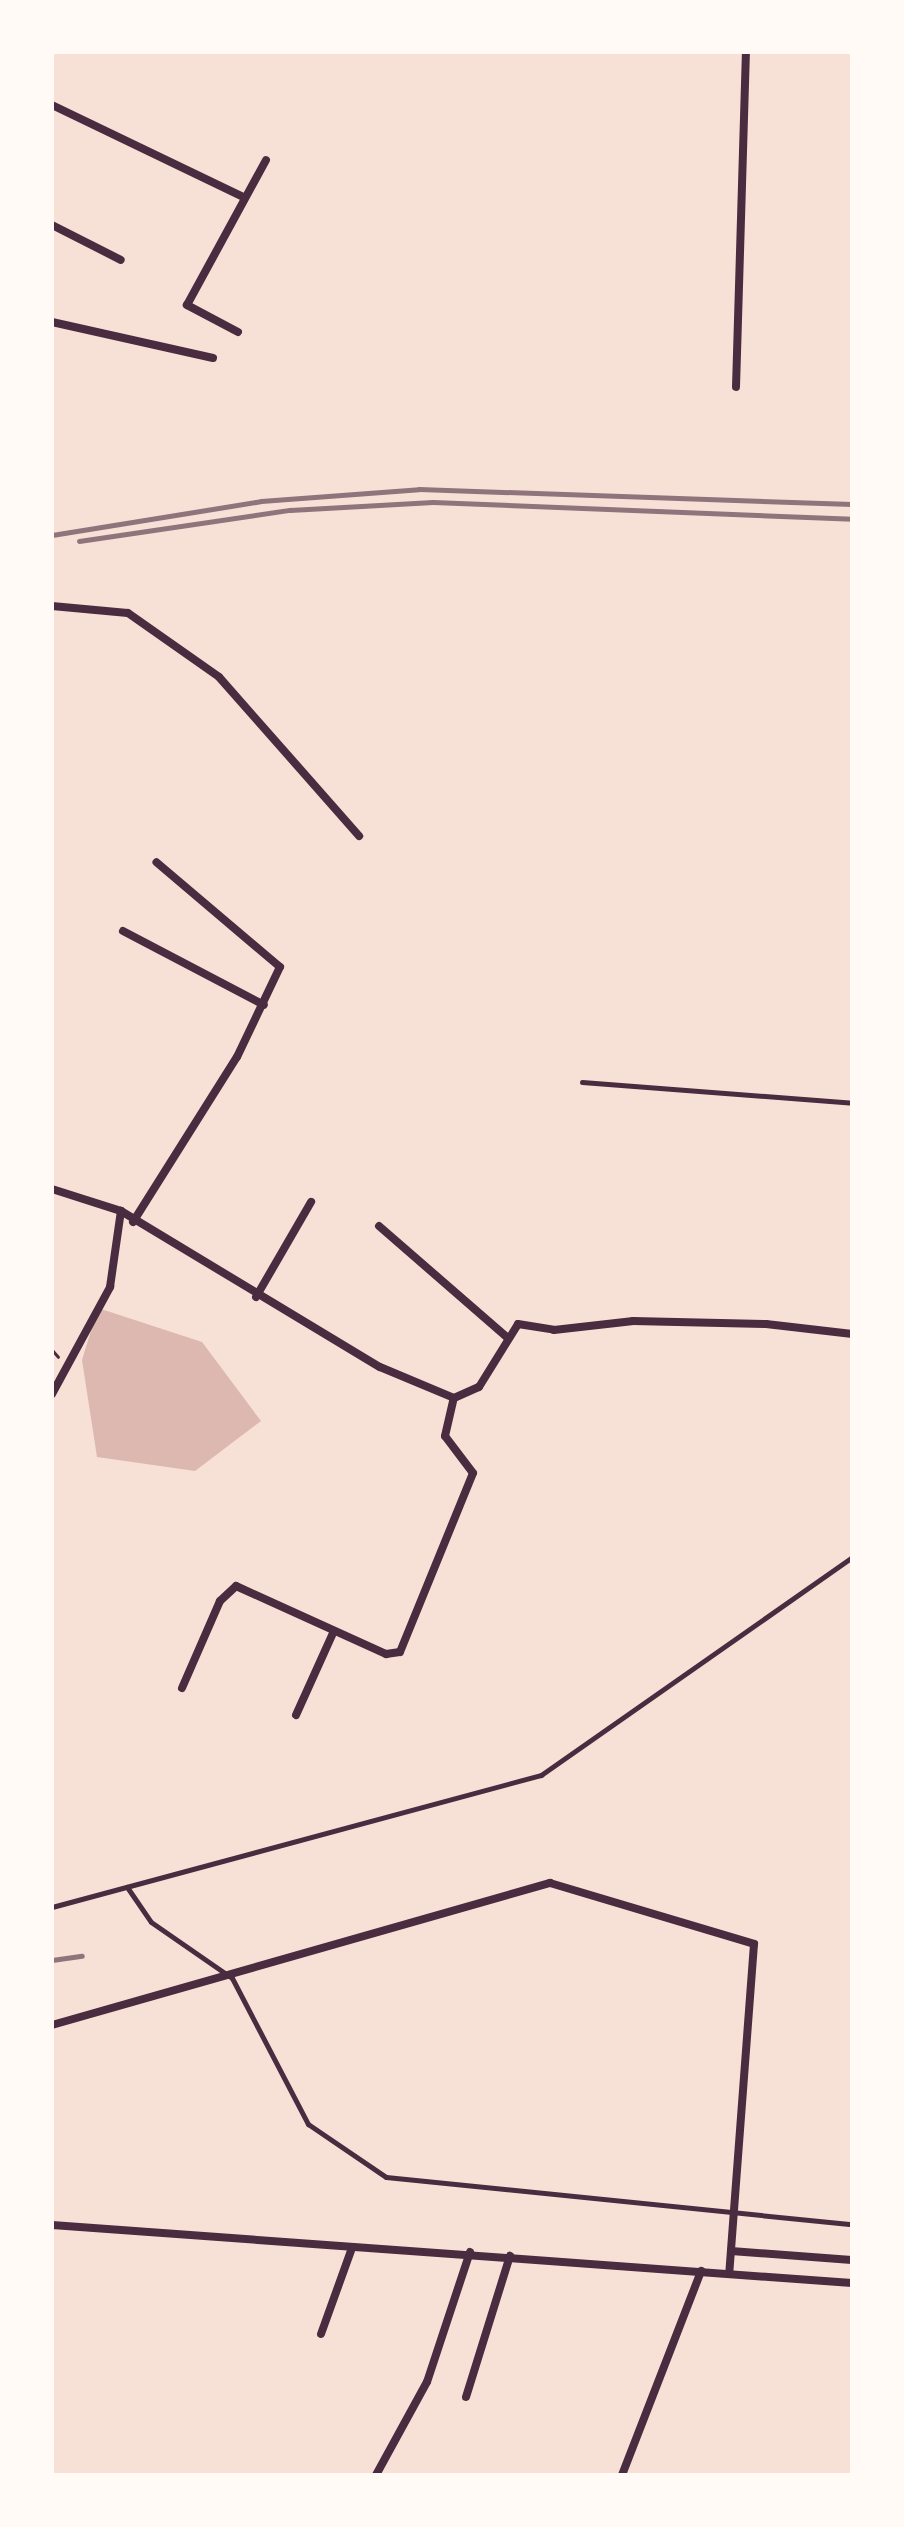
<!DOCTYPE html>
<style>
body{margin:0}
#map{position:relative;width:904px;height:2527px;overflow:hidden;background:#f7e1d7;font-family:"Golos Text",sans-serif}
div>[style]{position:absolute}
.water>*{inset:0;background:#dcb8b0}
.path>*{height:3px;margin:-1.5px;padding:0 1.5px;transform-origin:1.5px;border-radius:1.5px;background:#4a2c40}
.service>*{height:5px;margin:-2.5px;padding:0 2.5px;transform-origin:2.5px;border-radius:2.5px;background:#4a2c40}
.minor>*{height:8px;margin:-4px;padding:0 4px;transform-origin:4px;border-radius:4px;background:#4a2c40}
.rail>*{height:5px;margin:-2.5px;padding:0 2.5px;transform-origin:2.5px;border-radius:2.5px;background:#8f747c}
span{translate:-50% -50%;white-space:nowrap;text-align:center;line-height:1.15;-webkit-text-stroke:8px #fffaf5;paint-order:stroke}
.frame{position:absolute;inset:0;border:54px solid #fffaf5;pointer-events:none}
</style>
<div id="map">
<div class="water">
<i style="clip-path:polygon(98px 1308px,202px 1342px,261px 1421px,195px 1471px,97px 1457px,82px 1360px)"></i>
</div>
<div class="path">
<i style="left:52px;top:1350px;width:9px;rotate:49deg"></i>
</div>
<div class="service">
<i style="left:582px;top:1082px;width:271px;rotate:4.4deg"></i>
<i style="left:127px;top:1887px;width:42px;rotate:55.6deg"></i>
<i style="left:151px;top:1922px;width:98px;rotate:34.7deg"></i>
<i style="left:232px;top:1978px;width:165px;rotate:62.5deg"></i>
<i style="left:308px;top:2124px;width:94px;rotate:34.2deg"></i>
<i style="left:386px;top:2177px;width:468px;rotate:5.8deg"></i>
<i style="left:52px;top:1907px;width:507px;rotate:-15.11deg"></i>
<i style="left:541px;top:1775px;width:380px;rotate:-35deg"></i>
</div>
<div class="minor">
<i style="left:52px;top:105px;width:212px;rotate:25.7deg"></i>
<i style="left:52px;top:225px;width:77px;rotate:26.9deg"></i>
<i style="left:52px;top:322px;width:165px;rotate:12.6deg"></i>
<i style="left:238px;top:332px;width:58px;rotate:-152.1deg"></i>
<i style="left:187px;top:305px;width:165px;rotate:-61.4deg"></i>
<i style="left:736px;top:387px;width:335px;rotate:-88.3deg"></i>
<i style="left:52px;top:606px;width:76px;rotate:5.3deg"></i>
<i style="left:128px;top:613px;width:111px;rotate:35.1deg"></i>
<i style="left:219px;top:677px;width:212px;rotate:48.6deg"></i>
<i style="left:123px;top:931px;width:159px;rotate:27.7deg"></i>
<i style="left:52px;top:1189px;width:72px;rotate:17.7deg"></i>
<i style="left:121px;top:1211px;width:302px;rotate:31.1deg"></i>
<i style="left:380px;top:1367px;width:80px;rotate:22.7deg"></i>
<i style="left:454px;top:1398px;width:27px;rotate:-24deg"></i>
<i style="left:479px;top:1387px;width:74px;rotate:-58.2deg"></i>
<i style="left:518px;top:1324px;width:36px;rotate:9deg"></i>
<i style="left:554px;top:1330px;width:80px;rotate:-6.5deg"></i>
<i style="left:633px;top:1321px;width:133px;rotate:1.3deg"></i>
<i style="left:766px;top:1324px;width:87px;rotate:6.6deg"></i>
<i style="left:133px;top:1222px;width:195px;rotate:-57.8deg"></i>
<i style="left:237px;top:1057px;width:100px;rotate:-64.5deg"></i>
<i style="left:280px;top:967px;width:162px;rotate:-139.7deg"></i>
<i style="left:379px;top:1226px;width:171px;rotate:41deg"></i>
<i style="left:256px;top:1297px;width:110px;rotate:-59.9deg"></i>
<i style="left:52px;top:1394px;width:122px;rotate:-61.5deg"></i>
<i style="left:110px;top:1287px;width:77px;rotate:-81.8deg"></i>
<i style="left:182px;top:1688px;width:95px;rotate:-66.4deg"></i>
<i style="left:220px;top:1601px;width:22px;rotate:-43deg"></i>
<i style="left:236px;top:1586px;width:165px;rotate:24.4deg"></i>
<i style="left:386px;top:1654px;width:14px;rotate:-8deg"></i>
<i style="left:400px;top:1652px;width:193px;rotate:-67.8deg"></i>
<i style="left:473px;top:1473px;width:46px;rotate:-127.1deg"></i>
<i style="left:445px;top:1436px;width:39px;rotate:-77deg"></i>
<i style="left:296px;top:1715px;width:92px;rotate:-65.7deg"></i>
<i style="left:52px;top:2025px;width:518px;rotate:-15.92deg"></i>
<i style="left:550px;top:1883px;width:213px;rotate:16.6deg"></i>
<i style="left:754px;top:1944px;width:330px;rotate:94.3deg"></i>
<i style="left:52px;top:2225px;width:802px;rotate:4.15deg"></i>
<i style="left:731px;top:2251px;width:121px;rotate:4.3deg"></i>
<i style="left:321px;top:2334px;width:91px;rotate:-70.2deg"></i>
<i style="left:466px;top:2397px;width:148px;rotate:-72.7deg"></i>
<i style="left:376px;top:2475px;width:106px;rotate:-61.3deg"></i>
<i style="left:427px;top:2382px;width:137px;rotate:-71.7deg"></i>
<i style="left:622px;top:2475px;width:219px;rotate:-68.8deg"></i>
</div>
<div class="rail">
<i style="left:52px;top:535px;width:212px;rotate:-9.2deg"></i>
<i style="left:261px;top:501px;width:158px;rotate:-4.3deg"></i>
<i style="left:419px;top:489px;width:433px;rotate:2deg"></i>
<i style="left:79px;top:541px;width:213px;rotate:-8.4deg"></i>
<i style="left:290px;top:510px;width:143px;rotate:-3.2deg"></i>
<i style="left:433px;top:502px;width:419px;rotate:2.3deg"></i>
<i style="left:52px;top:1960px;width:30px;rotate:-8deg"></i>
</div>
<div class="frame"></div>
</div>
